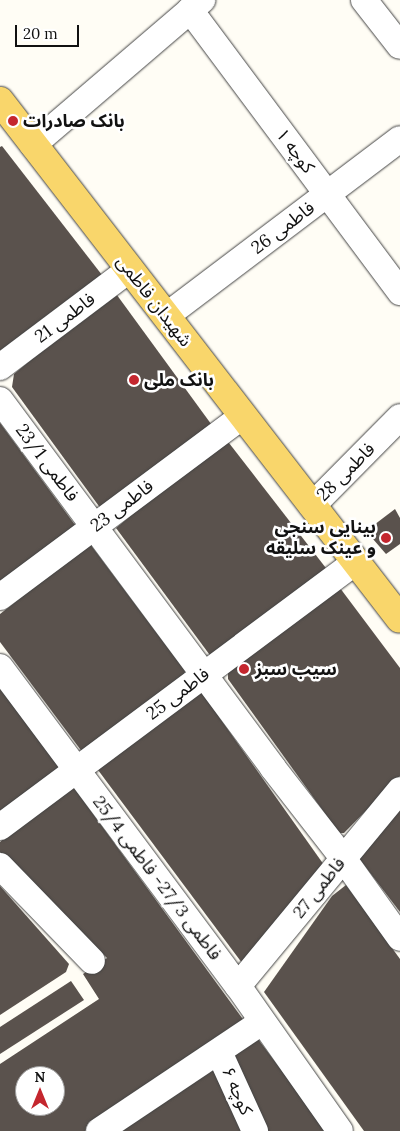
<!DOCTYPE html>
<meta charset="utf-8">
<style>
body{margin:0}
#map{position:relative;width:400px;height:1131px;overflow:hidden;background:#fffdf5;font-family:Lora,"Noto Sans Arabic",serif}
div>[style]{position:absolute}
.building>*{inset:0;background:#5a524d}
.roads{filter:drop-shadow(0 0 1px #444) drop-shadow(0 0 1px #444)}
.minor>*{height:26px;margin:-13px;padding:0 13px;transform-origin:13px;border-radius:13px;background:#fff}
.major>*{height:28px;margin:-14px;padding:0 14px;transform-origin:14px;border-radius:14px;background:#f9d66b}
.dots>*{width:14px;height:14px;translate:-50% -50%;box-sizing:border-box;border:2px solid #fff;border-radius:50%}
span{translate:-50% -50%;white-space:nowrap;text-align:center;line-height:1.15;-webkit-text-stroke:5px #fff;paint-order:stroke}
.poi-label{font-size:18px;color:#111;font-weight:700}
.left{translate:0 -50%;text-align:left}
.right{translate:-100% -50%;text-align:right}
.street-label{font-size:18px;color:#111}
.north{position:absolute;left:15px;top:1066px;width:50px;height:50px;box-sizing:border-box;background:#fff;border:1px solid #a0a0a0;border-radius:50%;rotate:0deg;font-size:14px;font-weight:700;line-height:20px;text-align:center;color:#111}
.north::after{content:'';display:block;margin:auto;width:18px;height:22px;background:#c4262e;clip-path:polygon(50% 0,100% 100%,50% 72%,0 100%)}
.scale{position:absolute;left:15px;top:25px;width:64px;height:22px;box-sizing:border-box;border:2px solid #111;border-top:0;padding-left:6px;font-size:15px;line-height:18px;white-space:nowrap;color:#111;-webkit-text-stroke:4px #fff;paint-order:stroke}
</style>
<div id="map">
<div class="building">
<i style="clip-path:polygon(2px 146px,102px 275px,0 355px,0 147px)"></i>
<i style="clip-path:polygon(114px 291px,214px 428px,101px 509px,12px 387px,14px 374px)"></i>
<i style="clip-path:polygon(0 423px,78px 529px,0 585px)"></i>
<i style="clip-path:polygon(229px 443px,329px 572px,212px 658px,116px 528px,218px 444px)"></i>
<i style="clip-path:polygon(395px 509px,400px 518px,400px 544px,386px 554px,366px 531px)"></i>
<i style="clip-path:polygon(90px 544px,185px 671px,183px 680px,83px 753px,0 642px,0 614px)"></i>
<i style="clip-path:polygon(340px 588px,400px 668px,400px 776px,344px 833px,339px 833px,228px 679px,228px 672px)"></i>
<i style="clip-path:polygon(0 689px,60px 766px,58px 772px,0 815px)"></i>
<i style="clip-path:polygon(196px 693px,202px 693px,329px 872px,248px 971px,98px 770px)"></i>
<i style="clip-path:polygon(evenodd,66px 787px,74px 788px,245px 1022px,88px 1131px,0 1131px,0 1064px,99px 999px,83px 974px,107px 958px,0 852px,0 842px,66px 787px,25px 1076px,55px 1076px,55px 1106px,25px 1106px,25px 1076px)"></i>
<i style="clip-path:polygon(400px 807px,400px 912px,358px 857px)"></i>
<i style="clip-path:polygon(346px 885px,400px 959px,400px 1131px,364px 1131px,264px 992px,332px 896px)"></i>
<i style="clip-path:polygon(0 886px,69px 964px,66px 972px,0 1015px)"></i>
<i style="clip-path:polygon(71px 981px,84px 1000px,0 1054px,0 1027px)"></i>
<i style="clip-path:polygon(258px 1039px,303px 1099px,328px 1131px,264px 1131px,234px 1056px)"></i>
<i style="clip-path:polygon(212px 1063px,241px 1131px,112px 1131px)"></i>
</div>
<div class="roads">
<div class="minor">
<i style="left:364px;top:0;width:58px;rotate:52deg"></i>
<i style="left:190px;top:10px;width:352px;rotate:53.3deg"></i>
<i style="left:33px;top:145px;width:223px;rotate:-40.6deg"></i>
<i style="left:166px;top:316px;width:293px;rotate:-37.1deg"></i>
<i style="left:0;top:367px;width:163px;rotate:-37deg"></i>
<i style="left:0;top:400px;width:458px;rotate:53.4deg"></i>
<i style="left:273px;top:768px;width:114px;rotate:52.1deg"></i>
<i style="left:343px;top:858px;width:98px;rotate:54.5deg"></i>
<i style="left:312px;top:506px;width:125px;rotate:-45.3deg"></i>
<i style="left:0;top:597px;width:303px;rotate:-36.7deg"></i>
<i style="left:0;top:667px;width:398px;rotate:53.3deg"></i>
<i style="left:238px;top:986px;width:177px;rotate:54.9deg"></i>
<i style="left:0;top:827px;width:444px;rotate:-36.7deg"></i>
<i style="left:0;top:866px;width:132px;rotate:45.9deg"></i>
<i style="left:238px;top:986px;width:254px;rotate:-50.4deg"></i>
<i style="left:219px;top:1052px;width:87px;rotate:65.5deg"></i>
<i style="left:99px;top:1131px;width:196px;rotate:-33.8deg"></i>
</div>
<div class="major">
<i style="left:0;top:101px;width:654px;rotate:52.32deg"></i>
</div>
</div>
<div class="dots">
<i style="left:13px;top:121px;background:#c4262e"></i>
<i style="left:134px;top:380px;background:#c4262e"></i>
<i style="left:386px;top:538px;background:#c4262e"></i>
<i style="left:244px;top:669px;background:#c4262e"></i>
</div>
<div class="poi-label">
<span class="left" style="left:23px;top:121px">بانک صادرات</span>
<span class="left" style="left:144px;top:380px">بانک ملی</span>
<span class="right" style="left:376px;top:538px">بینایی سنجی<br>و عینک سلیقه</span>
<span class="left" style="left:255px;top:669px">سیب سبز</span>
</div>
<div class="street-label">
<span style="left:295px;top:151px;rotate:53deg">کوچه ۱</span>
<span style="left:283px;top:228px;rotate:-37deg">فاطمی 26</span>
<span style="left:154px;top:301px;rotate:52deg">شهیدان فاطمی</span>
<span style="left:65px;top:318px;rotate:-37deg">فاطمی 21</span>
<span style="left:47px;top:463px;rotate:53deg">فاطمی 23/1</span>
<span style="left:346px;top:472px;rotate:-45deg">فاطمی 28</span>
<span style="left:122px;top:506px;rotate:-37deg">فاطمی 23</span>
<span style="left:178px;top:694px;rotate:-37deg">فاطمی 25</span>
<span style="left:157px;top:878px;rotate:53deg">فاطمی 27/3- فاطمی 25/4</span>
<span style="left:319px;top:888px;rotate:-51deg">فاطمی 27</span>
<span style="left:237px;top:1091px;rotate:66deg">کوچه ۶</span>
</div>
<div class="north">N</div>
<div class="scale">20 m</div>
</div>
